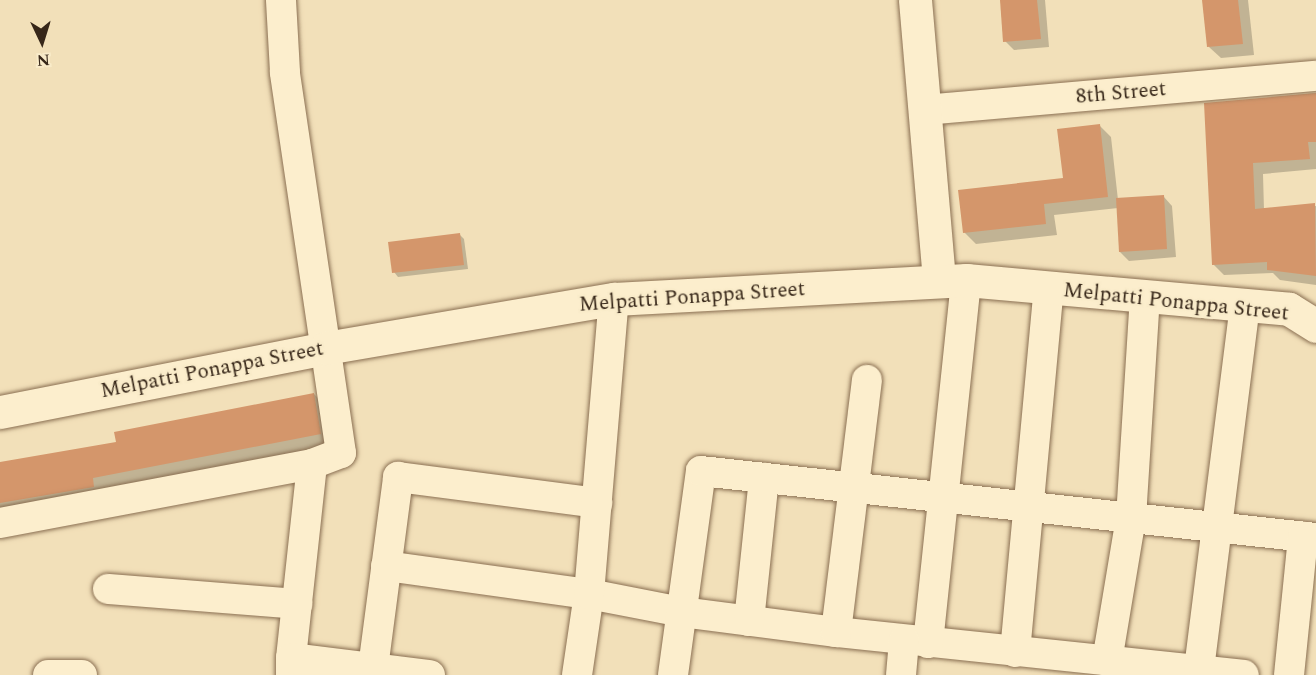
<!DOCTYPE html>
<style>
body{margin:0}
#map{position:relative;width:1316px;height:675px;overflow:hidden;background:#f2e0b9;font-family:Spectral,serif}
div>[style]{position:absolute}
.shadow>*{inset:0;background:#0003}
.building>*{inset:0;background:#d4966b}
.roads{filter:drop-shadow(0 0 2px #8a6f52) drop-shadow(0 0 2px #8a6f52)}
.minor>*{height:30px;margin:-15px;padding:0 15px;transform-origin:15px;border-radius:15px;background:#fceecd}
.tertiary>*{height:33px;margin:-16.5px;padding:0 16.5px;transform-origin:16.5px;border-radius:16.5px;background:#fceecd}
.secondary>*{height:33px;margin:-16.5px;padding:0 16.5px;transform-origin:16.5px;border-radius:16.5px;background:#fceecd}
span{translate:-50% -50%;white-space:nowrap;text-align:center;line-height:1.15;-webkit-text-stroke:4.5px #f9ebc9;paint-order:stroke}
.street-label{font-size:21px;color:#372719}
.north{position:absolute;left:12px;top:12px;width:60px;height:60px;-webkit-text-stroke:4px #f9ebc9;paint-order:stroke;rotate:176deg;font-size:16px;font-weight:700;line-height:24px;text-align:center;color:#372719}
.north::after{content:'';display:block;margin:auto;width:21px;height:27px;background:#372719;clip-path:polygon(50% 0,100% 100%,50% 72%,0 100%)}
</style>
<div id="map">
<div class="shadow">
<i style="clip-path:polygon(1001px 0,1045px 0,1049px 47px,1014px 50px,1005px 41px)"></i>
<i style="clip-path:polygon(1203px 0,1248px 0,1254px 55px,1221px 58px,1209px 47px)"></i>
<i style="clip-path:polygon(1316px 93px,1316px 169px,1263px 174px,1264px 210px,1316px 206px,1316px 285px,1280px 280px,1273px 273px,1224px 275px,1213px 264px,1206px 104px)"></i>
<i style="clip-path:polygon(1100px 126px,1111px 137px,1118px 200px,1164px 197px,1172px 206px,1176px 257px,1129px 261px,1120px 252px,1118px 208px,1054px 215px,1057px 235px,976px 244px,964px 232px,1065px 179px)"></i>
<i style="clip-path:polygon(460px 235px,464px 239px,468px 269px,398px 277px,394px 272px)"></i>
<i style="clip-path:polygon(314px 394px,327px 407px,333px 446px,0 518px,0 463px,118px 443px)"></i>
</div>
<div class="building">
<i style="clip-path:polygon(1000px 0,1037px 0,1041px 39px,1003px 42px)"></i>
<i style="clip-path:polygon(1202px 0,1238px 0,1243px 44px,1207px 47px)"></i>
<i style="clip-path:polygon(1316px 93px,1316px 142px,1308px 142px,1310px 159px,1253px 163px,1255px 209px,1315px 203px,1316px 276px,1267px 270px,1267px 262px,1212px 265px,1204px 103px)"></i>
<i style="clip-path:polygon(1100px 124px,1108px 197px,1044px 204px,1046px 224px,963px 233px,958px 190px,1063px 178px,1057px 129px)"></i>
<i style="clip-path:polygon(1164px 195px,1167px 249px,1119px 252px,1116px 198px)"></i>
<i style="clip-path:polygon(460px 233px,464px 265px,392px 273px,388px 242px)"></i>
<i style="clip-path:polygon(314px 393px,321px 434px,93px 478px,94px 487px,0 503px,0 462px,116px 442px,114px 432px)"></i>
</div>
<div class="roads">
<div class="minor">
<i style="left:925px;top:110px;width:392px;rotate:-5deg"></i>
<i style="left:0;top:523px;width:318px;rotate:-10.7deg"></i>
<i style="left:312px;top:464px;width:31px;rotate:-21deg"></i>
<i style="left:341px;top:453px;width:385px;rotate:-98.4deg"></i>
<i style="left:285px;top:72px;width:72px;rotate:-93.2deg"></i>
<i style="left:386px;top:566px;width:205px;rotate:7.9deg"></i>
<i style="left:589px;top:594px;width:95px;rotate:11deg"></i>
<i style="left:682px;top:612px;width:155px;rotate:7.4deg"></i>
<i style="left:836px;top:632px;width:410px;rotate:6deg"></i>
<i style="left:108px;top:589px;width:190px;rotate:4.5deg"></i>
<i style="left:749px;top:621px;width:144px;rotate:-84deg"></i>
<i style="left:836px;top:632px;width:254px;rotate:-83deg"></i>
<i style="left:928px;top:643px;width:365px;rotate:-84deg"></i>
<i style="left:1015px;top:652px;width:366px;rotate:-84.7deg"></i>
<i style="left:291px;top:658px;width:195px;rotate:-83.8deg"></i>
<i style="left:1107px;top:661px;width:145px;rotate:-80.5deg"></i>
<i style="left:1131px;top:518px;width:222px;rotate:-86.4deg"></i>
<i style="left:373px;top:668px;width:193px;rotate:-82.5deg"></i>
<i style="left:398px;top:477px;width:201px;rotate:7.4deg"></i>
<i style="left:1199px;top:669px;width:367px;rotate:-82.8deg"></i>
<i style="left:48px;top:675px;width:34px"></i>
<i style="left:291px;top:675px;width:17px;rotate:-90deg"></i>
<i style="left:291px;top:658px;width:140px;rotate:7deg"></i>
<i style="left:577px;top:675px;width:82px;rotate:-81.6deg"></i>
<i style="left:589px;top:594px;width:296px;rotate:-85.2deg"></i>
<i style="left:673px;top:675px;width:206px;rotate:-82.2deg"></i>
<i style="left:701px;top:471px;width:619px;rotate:6.22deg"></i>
<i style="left:901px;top:675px;width:35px;rotate:-85deg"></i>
<i style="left:1289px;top:675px;width:139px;rotate:-84.2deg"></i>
</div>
<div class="tertiary">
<i style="left:915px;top:0;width:281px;rotate:85.1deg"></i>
</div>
<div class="secondary">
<i style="left:0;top:412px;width:332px;rotate:-11.1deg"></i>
<i style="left:326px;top:348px;width:292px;rotate:-9.7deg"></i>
<i style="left:614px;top:299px;width:353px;rotate:-3.1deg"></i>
<i style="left:966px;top:280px;width:324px;rotate:5.1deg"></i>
<i style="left:1289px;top:309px;width:32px;rotate:32deg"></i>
</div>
</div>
<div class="street-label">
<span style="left:1121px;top:93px;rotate:-5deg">8th Street</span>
<span style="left:692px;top:297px;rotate:-4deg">Melpatti Ponappa Street</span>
<span style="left:1176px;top:302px;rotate:6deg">Melpatti Ponappa Street</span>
<span style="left:212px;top:370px;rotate:-11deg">Melpatti Ponappa Street</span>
</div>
<div class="north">N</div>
</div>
